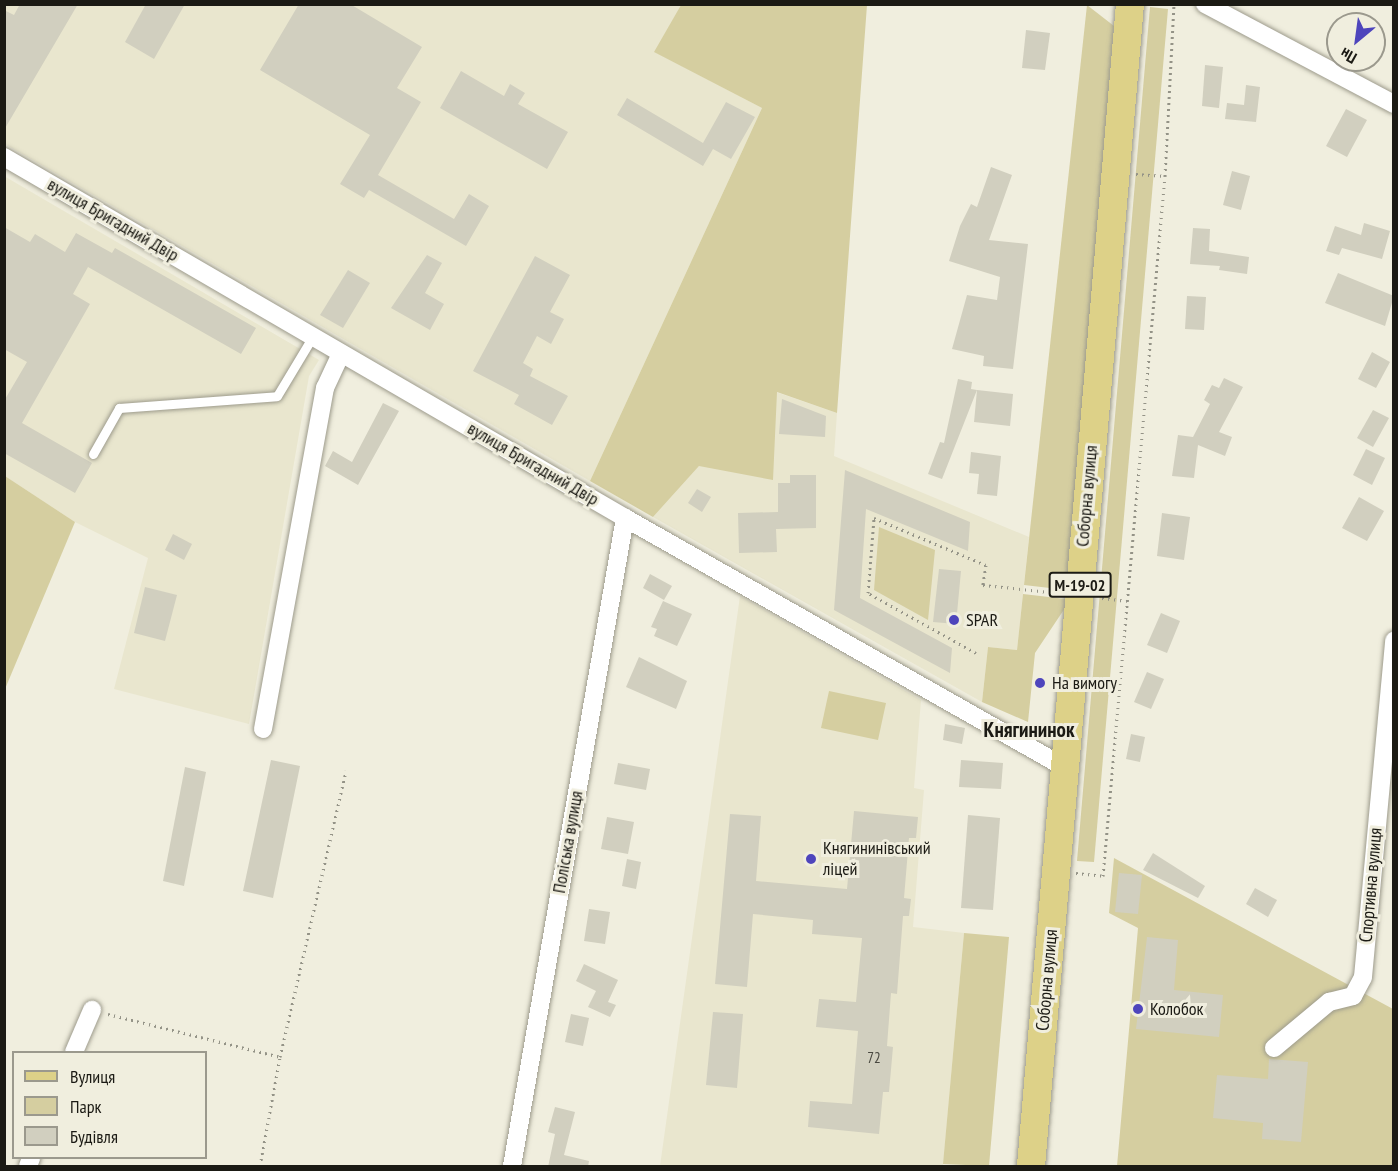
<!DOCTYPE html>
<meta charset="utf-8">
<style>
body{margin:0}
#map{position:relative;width:1398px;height:1171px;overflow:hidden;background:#f0eede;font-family:"PT Sans Narrow",sans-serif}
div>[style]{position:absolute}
.built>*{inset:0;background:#e9e6ce}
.green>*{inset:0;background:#d5cea0}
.building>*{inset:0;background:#d1cfbf}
.path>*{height:3px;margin-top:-1.5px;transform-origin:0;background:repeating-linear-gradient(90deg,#949387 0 1.5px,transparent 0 6px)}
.roads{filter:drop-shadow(0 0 2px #9d9b8c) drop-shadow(0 0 2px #9d9b8c)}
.lane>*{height:9px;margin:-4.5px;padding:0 4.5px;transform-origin:4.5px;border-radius:4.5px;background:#fff}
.street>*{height:18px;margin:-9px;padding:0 9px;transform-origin:9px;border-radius:9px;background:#fff}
.primary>*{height:28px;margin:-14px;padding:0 14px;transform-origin:14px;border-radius:14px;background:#ddd188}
.dots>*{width:16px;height:16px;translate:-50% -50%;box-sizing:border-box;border:3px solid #f0eede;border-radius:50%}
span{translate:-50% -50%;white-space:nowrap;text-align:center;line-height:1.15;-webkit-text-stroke:6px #f0eede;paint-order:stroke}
.number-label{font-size:15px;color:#48473f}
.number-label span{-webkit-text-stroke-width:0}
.shield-label span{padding:2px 4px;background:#f0eede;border:2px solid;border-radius:4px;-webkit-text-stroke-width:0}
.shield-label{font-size:16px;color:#1b1a14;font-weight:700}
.street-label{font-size:18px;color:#1b1a14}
.poi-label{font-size:18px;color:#1b1a14}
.left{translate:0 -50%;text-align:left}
.quarter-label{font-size:21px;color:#1b1a14;font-weight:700}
.frame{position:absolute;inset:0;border:6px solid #1b1a14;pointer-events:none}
.legend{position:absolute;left:12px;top:1051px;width:195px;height:108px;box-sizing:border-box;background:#f0eede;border:2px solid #9b998d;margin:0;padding:8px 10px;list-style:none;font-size:18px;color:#1b1a14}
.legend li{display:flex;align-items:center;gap:12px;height:30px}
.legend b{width:30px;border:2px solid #9b998d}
.north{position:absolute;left:1326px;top:12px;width:60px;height:60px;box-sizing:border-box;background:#f0eede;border:2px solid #9b998d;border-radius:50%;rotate:209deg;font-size:16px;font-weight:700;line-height:24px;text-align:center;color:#1b1a14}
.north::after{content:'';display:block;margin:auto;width:21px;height:27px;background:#4e45bc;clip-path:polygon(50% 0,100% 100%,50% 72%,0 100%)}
</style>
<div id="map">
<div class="built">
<i style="clip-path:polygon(5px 4px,681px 5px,655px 52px,762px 108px,590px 481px,5px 144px)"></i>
<i style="clip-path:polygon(4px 176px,319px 360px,309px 376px,249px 724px,114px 689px,148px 558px,75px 522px,5px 476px)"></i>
<i style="clip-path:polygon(776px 392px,837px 413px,834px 456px,1029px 537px,1017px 650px,988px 647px,982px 702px,653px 517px,699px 466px)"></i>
<i style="clip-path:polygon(740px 596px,921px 700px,914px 788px,924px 790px,913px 927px,964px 933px,943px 1166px,660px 1166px)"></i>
</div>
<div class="green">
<i style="clip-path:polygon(681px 5px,867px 5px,837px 413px,777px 392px,773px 480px,699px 466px,653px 517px,590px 481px,762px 108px,654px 52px)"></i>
<i style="clip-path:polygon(1087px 5px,1114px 26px,1067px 590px,1024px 585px)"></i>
<i style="clip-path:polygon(1150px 7px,1168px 9px,1094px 862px,1077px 861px)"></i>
<i style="clip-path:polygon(5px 476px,75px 522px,5px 689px)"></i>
<i style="clip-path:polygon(879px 527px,935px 550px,928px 620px,874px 590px)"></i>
<i style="clip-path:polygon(1023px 594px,1066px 599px,1065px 608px,1035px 653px,1028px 722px,982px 702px,988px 647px,1017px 650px)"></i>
<i style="clip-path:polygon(829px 691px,886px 703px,878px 740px,821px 728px)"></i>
<i style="clip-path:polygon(1114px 858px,1393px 1009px,1393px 1166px,1117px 1166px,1138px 928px,1109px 913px)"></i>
<i style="clip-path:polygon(964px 933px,1009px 937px,989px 1166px,943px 1164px)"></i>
</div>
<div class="building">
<i style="clip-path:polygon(20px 4px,78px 4px,4px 130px,4px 10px,14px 15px)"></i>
<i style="clip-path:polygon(146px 4px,185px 4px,154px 59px,125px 42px)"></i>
<i style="clip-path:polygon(299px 4px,350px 4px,422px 47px,397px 88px,421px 102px,378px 175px,454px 219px,469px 194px,489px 206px,466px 246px,369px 190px,364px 198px,340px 184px,370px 135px,260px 70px)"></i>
<i style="clip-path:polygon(1026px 30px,1050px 33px,1045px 70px,1022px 68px)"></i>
<i style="clip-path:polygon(1205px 65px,1223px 67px,1219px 108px,1202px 106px)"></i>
<i style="clip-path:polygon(461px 71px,504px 96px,510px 84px,525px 93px,518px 104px,568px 132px,547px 169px,440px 108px)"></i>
<i style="clip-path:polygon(1246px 85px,1260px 87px,1256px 122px,1225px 119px,1227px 103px,1244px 105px)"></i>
<i style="clip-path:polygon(627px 98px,703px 143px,726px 102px,755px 117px,731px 159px,713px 149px,703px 166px,617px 115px)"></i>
<i style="clip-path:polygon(1346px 109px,1367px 120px,1347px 157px,1326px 146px)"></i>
<i style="clip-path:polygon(991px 167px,1012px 175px,989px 240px,1028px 244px,1013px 369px,983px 366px,984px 356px,952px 349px,967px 295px,997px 300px,1000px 277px,949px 261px,960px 226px,971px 204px,977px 207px)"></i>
<i style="clip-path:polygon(1232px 171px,1250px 176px,1241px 210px,1223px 205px)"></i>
<i style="clip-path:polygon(1364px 223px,1390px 231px,1382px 259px,1342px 248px,1339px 255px,1326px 251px,1335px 226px,1361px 235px)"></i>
<i style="clip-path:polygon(4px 227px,30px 242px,35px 234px,65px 252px,76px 233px,112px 253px,115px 248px,256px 328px,241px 354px,88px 267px,73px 294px,90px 304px,22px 423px,92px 463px,75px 493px,4px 453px,4px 401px,27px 362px,4px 349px)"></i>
<i style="clip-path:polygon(1193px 228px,1210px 229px,1209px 251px,1249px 257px,1247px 274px,1219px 270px,1220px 266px,1190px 264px)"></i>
<i style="clip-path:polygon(427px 255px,442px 263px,425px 293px,444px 304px,430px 330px,391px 308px)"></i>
<i style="clip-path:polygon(535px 256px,570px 275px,550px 312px,564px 319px,551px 344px,537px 336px,523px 363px,533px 369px,530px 376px,568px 396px,552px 425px,514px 404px,519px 395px,473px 371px)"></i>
<i style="clip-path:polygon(348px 270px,370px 283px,343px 328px,320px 315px)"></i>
<i style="clip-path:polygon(1338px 273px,1394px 296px,1385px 326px,1325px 303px)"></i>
<i style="clip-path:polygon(1187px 296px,1206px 297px,1204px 330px,1185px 329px)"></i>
<i style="clip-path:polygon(1372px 352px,1390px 362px,1376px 388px,1358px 379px)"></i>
<i style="clip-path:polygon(1224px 378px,1243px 387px,1219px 432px,1232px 437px,1225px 456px,1198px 445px,1194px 478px,1172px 476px,1178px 435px,1193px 437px,1210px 404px,1204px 400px,1212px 385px,1219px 388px)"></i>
<i style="clip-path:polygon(958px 379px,972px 382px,971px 389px,977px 390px,942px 479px,928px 474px,940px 442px,944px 443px)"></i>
<i style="clip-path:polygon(977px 390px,1013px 394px,1010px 426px,974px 422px)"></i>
<i style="clip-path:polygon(782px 399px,826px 416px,825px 437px,779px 434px)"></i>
<i style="clip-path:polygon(383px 403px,399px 411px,358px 485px,325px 466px,333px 451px,352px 462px)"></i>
<i style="clip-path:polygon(1373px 410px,1389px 418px,1373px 447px,1357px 438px)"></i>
<i style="clip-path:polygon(1366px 449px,1385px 458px,1372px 485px,1353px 475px)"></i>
<i style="clip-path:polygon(971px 452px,1001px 456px,997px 496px,977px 494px,979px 474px,969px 473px)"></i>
<i style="clip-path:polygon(845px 470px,970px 522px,968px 551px,866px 509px,860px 598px,952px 648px,950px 673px,834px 610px)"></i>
<i style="clip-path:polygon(790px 475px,816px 475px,816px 528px,776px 529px,777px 552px,739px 553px,738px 513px,778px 512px,778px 483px,790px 483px)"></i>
<i style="clip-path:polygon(697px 489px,711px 497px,702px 512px,688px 503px)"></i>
<i style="clip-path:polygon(1359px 497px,1384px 511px,1367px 541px,1342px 528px)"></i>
<i style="clip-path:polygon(1162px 513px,1190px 517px,1184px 560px,1157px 556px)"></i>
<i style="clip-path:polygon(173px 534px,192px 544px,184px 560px,165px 550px)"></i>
<i style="clip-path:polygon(939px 569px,961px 571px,956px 624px,933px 622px)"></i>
<i style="clip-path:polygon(650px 574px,672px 586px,664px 600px,643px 588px)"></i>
<i style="clip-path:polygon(145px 587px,177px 595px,165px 641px,134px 633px)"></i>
<i style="clip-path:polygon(663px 601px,692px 614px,677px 646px,654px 636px,657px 629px,651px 627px)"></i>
<i style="clip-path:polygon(1161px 613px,1180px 621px,1167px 653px,1147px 645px)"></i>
<i style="clip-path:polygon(639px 657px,687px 681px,676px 709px,626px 687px)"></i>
<i style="clip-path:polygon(1147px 672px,1164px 679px,1151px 709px,1134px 702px)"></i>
<i style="clip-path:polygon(945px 724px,965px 728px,962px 744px,943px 740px)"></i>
<i style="clip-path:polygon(1131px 734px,1145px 737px,1140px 762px,1126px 759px)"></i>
<i style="clip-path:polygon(271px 760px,300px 766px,273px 898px,243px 891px)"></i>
<i style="clip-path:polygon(961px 760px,1003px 763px,1001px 789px,959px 787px)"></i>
<i style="clip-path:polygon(618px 763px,650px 769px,646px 790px,614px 784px)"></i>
<i style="clip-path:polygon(185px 767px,206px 772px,184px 886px,163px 881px)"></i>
<i style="clip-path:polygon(854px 811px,918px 817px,916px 838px,909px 838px,904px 898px,911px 899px,909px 916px,903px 916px,897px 994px,891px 993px,887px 1046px,893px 1047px,889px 1092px,883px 1092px,879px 1134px,808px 1127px,810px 1101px,852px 1104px,858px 1031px,816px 1027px,819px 999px,856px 1002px,862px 938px,812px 934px,813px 920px,753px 914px,747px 987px,715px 984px,730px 814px,761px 816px,756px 881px,847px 889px)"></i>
<i style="clip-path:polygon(968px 815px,1000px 818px,993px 910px,961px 908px)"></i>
<i style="clip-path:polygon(607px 817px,634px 822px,628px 854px,601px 849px)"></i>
<i style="clip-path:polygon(1153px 853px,1205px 886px,1198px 898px,1143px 870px)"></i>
<i style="clip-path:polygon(627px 859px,641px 862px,636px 889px,622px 886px)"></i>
<i style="clip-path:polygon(1119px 873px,1142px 875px,1138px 914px,1115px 912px)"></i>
<i style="clip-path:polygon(1255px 888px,1277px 900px,1268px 917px,1246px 904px)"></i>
<i style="clip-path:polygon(589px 909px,610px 912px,605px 944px,584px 941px)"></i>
<i style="clip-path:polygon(1147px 937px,1178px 940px,1174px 990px,1223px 995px,1219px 1037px,1136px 1029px)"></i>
<i style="clip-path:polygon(584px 964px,618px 980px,608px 1002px,616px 1005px,610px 1017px,588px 1007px,596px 991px,576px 981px)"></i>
<i style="clip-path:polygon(713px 1012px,743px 1014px,737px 1088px,706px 1085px)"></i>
<i style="clip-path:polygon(571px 1014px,589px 1018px,583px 1046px,565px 1042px)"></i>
<i style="clip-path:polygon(1269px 1059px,1308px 1062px,1301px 1142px,1262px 1139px,1263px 1123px,1213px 1118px,1217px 1075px,1268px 1079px)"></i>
<i style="clip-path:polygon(555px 1107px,575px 1112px,564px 1155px,589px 1161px,588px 1167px,548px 1167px,555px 1134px,548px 1132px)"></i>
</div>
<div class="path">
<i style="left:1136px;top:174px;width:29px;rotate:4deg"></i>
<i style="left:1102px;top:598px;width:25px;rotate:7deg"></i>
<i style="left:976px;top:653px;width:124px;rotate:-150.9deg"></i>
<i style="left:868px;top:593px;width:75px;rotate:-85.4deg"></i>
<i style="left:874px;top:518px;width:121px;rotate:22.8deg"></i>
<i style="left:986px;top:565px;width:20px;rotate:99deg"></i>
<i style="left:983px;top:585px;width:77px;rotate:5.9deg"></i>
<i style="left:1076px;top:873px;width:27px;rotate:6deg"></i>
<i style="left:1103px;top:876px;width:703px;rotate:-84.94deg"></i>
<i style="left:1165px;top:176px;width:172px;rotate:-87deg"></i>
<i style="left:108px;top:1014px;width:177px;rotate:14deg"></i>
<i style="left:280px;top:1057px;width:294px;rotate:-77deg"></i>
<i style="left:260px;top:1166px;width:111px;rotate:-79.6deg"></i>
</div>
<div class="roads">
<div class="lane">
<i style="left:93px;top:454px;width:53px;rotate:-60.5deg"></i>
<i style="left:119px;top:408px;width:158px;rotate:-4.3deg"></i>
<i style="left:277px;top:396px;width:70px;rotate:-59deg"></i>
</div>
<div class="street">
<i style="left:1205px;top:4px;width:214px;rotate:27.9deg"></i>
<i style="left:4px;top:157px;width:718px;rotate:30.17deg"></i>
<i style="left:625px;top:518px;width:505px;rotate:29.56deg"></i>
<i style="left:263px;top:729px;width:347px;rotate:-79.7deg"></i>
<i style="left:325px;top:388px;width:38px;rotate:-65deg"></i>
<i style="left:1274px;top:1048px;width:72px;rotate:-39.9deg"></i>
<i style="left:1329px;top:1002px;width:25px;rotate:-14deg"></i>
<i style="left:1353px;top:996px;width:21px;rotate:-62deg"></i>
<i style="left:1363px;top:977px;width:338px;rotate:-84.7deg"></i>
<i style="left:74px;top:1052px;width:46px;rotate:-66.8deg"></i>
<i style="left:28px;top:1166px;width:9px;rotate:-69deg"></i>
<i style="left:512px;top:1166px;width:658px;rotate:-80.11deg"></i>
</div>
<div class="primary">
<i style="left:1031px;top:1166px;width:1166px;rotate:-85.13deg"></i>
</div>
</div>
<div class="dots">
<i style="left:954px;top:620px;background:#4e45bc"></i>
<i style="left:1040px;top:683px;background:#4e45bc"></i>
<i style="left:811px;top:859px;background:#4e45bc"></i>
<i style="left:1138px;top:1009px;background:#4e45bc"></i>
</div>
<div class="number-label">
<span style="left:874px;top:1058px">72</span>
</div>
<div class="shield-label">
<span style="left:1080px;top:585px">М-19-02</span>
</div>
<div class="street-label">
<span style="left:113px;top:220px;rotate:30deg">вулиця Бригадний Двір</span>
<span style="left:533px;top:464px;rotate:30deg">вулиця Бригадний Двір</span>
<span style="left:1087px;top:496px;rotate:-85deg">Соборна вулиця</span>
<span style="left:568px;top:842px;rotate:-80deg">Поліська вулиця</span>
<span style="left:1371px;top:885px;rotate:-85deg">Спортивна вулиця</span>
<span style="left:1047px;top:980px;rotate:-85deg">Соборна вулиця</span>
</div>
<div class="poi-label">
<span class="left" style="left:966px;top:620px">SPAR</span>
<span class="left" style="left:1052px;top:683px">На вимогу</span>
<span class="left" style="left:823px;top:859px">Княгининівський<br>ліцей</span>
<span class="left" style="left:1150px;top:1009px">Колобок</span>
</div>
<div class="quarter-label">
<span style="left:1029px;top:730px">Княгининок</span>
</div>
<div class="frame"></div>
<ul class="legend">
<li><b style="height:8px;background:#ddd188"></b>Вулиця</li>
<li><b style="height:16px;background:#d5cea0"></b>Парк</li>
<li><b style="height:16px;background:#d1cfbf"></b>Будівля</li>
</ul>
<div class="north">Пн</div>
</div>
